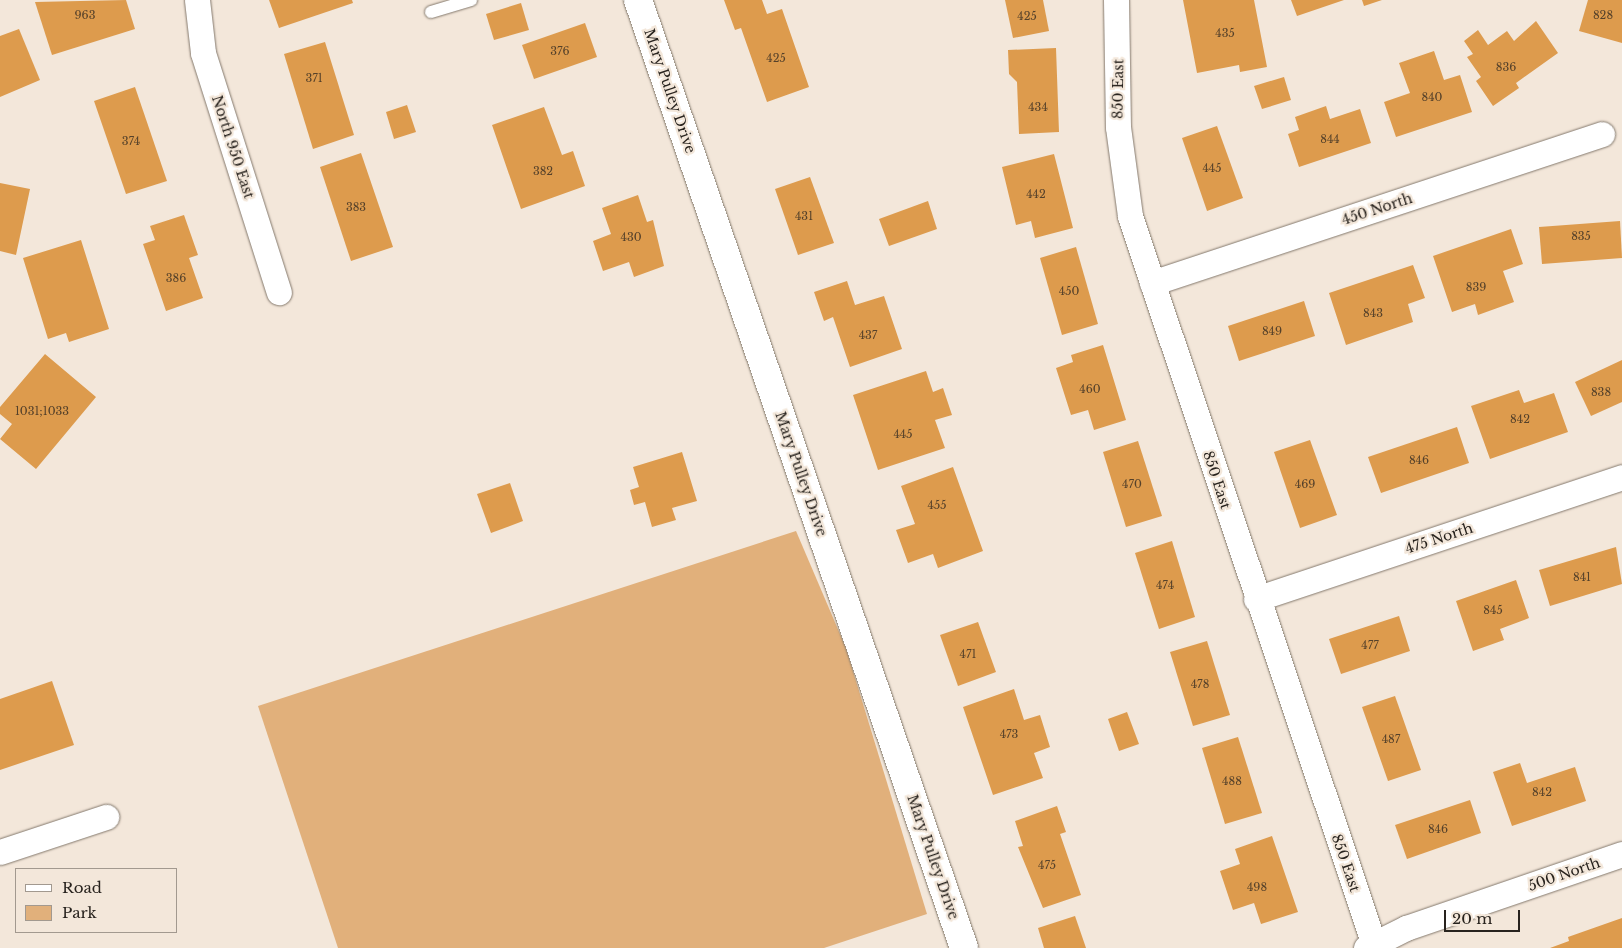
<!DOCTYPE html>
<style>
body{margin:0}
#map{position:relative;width:1622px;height:948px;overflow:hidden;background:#f3e7da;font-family:"Libre Baskerville",serif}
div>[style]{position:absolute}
.green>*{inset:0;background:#e1b07b}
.building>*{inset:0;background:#dd9b4d}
.roads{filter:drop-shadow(0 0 1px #84796d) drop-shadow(0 0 1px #84796d)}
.service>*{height:12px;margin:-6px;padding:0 6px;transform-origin:6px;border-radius:6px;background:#fff}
.minor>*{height:25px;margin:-12.5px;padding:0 12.5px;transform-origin:12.5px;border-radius:12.5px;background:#fff}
.tertiary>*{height:28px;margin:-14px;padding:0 14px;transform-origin:14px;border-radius:14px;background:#fff}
span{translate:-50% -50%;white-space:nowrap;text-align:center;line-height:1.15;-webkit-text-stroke:4.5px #f3e7da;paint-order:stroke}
.number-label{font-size:11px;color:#55412a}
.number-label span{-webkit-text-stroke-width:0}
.street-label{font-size:14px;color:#28231e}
.legend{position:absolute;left:15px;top:868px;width:162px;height:65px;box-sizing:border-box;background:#f3e7da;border:1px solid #a2998f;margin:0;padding:6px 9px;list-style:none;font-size:15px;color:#28231e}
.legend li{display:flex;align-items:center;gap:10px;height:25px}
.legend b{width:25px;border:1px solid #a2998f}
.scale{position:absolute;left:1444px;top:910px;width:76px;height:22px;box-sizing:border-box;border:2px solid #28231e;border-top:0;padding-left:6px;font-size:15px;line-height:18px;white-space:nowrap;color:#28231e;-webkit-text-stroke:4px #f3e7da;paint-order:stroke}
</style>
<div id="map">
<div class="green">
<i style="clip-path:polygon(796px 531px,846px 648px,927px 914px,824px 948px,338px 948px,258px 706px)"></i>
</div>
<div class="building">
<i style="clip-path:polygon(126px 0,135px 29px,52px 55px,35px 2px)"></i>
<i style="clip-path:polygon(269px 0,352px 0,353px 3px,279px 28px)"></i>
<i style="clip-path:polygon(724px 0,762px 0,767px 14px,782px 9px,809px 87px,767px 102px,741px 28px,735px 30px)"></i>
<i style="clip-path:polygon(1005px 0,1043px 0,1049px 31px,1013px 38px)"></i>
<i style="clip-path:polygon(1183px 0,1254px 0,1267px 67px,1240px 72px,1239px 65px,1197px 73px)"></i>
<i style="clip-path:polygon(1291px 0,1344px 0,1297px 16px)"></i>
<i style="clip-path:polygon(1362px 0,1382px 0,1364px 6px)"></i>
<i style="clip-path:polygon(1588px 0,1622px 0,1622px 43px,1579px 31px)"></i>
<i style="clip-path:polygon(521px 3px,529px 30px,494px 40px,486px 14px)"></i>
<i style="clip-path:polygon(1536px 21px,1558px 53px,1516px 83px,1519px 88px,1493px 106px,1476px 81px,1481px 77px,1467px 57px,1473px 54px,1464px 41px,1478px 30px,1488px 45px,1507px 31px,1514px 41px)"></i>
<i style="clip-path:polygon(585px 23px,597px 57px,534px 79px,522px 45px)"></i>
<i style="clip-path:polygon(19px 29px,40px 80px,0 97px,0 36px)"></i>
<i style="clip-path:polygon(325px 42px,354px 135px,313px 149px,284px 54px)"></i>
<i style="clip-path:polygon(1056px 48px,1059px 132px,1019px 134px,1017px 82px,1009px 74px,1008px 50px)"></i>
<i style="clip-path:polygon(1434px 51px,1444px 80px,1460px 75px,1472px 112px,1396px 137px,1384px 102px,1410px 93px,1399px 63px)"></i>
<i style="clip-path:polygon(1284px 77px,1291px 100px,1262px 109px,1254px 86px)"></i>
<i style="clip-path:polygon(135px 87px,167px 181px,126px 194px,94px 101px)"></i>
<i style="clip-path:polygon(407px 105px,416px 132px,394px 139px,386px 112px)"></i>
<i style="clip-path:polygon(1326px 106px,1330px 119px,1360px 109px,1371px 143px,1299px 167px,1288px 134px,1299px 130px,1295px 117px)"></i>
<i style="clip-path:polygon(544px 107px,562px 155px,573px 151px,585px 186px,521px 209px,492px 125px)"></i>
<i style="clip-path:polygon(1217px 126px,1243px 198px,1207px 211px,1182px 138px)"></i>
<i style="clip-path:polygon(361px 153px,393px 247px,351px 261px,320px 167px)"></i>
<i style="clip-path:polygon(1054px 154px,1073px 228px,1035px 238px,1031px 221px,1016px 225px,1002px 167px)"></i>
<i style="clip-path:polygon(810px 177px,834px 243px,798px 255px,775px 189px)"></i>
<i style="clip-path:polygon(0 183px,30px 189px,16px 255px,0 251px)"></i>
<i style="clip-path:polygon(638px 195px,647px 222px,653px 220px,664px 266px,634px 277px,629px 262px,603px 271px,593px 241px,611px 234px,602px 208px)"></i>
<i style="clip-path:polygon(928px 201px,937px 229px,889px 246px,879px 219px)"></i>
<i style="clip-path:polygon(184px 215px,198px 255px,189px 258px,203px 298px,166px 311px,143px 244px,155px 240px,150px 226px)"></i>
<i style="clip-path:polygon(1620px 221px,1622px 258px,1542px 264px,1539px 227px)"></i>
<i style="clip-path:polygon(1511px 229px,1523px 264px,1503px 271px,1514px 302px,1478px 315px,1475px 304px,1452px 312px,1433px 256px)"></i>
<i style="clip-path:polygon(81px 240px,109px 329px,69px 342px,66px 333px,48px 339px,23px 258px)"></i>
<i style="clip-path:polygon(1076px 247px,1098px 324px,1062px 335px,1040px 258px)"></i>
<i style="clip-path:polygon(1413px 265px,1425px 298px,1408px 304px,1413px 322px,1346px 345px,1329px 293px)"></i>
<i style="clip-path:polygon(847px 281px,855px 305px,884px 296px,902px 349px,850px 367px,833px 317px,824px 321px,814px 292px)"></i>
<i style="clip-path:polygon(1304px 301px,1315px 336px,1239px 361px,1228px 326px)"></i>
<i style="clip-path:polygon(1103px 345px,1126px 420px,1094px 430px,1088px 410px,1071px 415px,1056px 368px,1073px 362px,1071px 355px)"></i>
<i style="clip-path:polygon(45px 354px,96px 397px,36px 469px,0 439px,12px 424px,0 414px,0 407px)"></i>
<i style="clip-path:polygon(1622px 360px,1622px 402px,1591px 416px,1575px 382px)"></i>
<i style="clip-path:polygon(926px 371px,933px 392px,943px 388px,952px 415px,935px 420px,945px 448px,878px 470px,853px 395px)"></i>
<i style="clip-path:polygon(1519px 390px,1524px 403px,1554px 393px,1568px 432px,1490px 459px,1471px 406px)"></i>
<i style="clip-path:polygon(1457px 427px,1469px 463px,1381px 493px,1368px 457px)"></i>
<i style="clip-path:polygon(1310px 440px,1337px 515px,1300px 528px,1274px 452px)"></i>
<i style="clip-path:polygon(1138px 441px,1162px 516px,1126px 527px,1103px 452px)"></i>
<i style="clip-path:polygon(682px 452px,697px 501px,672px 508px,676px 520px,652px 527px,645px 502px,634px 505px,630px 490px,639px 487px,633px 467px)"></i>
<i style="clip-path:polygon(953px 467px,983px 551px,938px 568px,933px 554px,908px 563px,896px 530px,915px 524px,901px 486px)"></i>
<i style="clip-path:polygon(510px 483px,523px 521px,491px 533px,477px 494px)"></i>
<i style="clip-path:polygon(1172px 541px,1195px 617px,1159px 629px,1135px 553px)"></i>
<i style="clip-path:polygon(1616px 547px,1622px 584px,1550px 606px,1539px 570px)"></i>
<i style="clip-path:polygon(1516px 580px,1529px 618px,1500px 629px,1504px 640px,1473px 651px,1456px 601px)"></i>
<i style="clip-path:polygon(1399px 616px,1410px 651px,1341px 674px,1329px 639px)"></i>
<i style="clip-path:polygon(978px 622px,996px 672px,958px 686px,940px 635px)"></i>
<i style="clip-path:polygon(1207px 641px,1230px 715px,1193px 726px,1170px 652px)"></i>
<i style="clip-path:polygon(52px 681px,74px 745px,0 770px,0 699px)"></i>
<i style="clip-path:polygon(1014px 689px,1024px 720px,1040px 715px,1050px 747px,1034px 753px,1043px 778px,993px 795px,963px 707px)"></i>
<i style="clip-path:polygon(1395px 696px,1421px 770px,1388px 781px,1362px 707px)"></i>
<i style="clip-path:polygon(1127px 712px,1139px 744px,1119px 751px,1108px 719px)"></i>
<i style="clip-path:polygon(1238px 737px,1262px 813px,1225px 824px,1202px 748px)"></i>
<i style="clip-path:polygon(1520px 763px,1527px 783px,1575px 767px,1586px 801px,1512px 826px,1493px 772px)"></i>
<i style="clip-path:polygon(1470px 800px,1481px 833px,1407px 859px,1395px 825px)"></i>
<i style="clip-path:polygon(1057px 806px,1066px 832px,1060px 834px,1081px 895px,1043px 908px,1018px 847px,1023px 846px,1015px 821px)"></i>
<i style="clip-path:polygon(1272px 836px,1298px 912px,1261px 924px,1254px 903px,1233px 910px,1220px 871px,1240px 864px,1235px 849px)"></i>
<i style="clip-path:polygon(1075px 916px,1086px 948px,1044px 948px,1038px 928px)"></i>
<i style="clip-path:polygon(1622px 918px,1622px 948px,1550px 948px,1569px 941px,1568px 937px)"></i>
</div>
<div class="roads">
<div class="service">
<i style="left:431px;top:12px;width:42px;rotate:-16.7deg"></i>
</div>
<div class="minor">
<i style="left:197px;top:0;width:53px;rotate:83.5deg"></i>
<i style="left:203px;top:53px;width:251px;rotate:72.4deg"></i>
<i style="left:1116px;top:0;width:127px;rotate:89.1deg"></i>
<i style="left:1118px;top:127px;width:90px;rotate:82.3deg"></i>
<i style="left:1130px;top:216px;width:772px;rotate:71.49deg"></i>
<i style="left:1152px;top:283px;width:474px;rotate:-18.3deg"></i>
<i style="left:1256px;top:599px;width:386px;rotate:-18.4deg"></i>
<i style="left:0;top:852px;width:112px;rotate:-18.3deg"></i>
<i style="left:1366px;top:948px;width:45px;rotate:-26.6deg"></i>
<i style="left:1406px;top:928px;width:228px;rotate:-18.9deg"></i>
</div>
<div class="tertiary">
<i style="left:638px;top:0;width:1002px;rotate:71.02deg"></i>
</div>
</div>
<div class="number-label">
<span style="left:85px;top:15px">963</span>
<span style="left:1603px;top:15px">828</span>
<span style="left:1027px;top:16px">425</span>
<span style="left:1225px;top:33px">435</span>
<span style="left:560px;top:51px">376</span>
<span style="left:776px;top:58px">425</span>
<span style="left:1506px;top:67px">836</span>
<span style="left:314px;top:78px">371</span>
<span style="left:1432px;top:97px">840</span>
<span style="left:1038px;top:107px">434</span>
<span style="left:1330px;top:139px">844</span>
<span style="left:131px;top:141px">374</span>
<span style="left:1212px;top:168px">445</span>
<span style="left:543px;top:171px">382</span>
<span style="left:1036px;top:194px">442</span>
<span style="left:356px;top:207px">383</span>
<span style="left:804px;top:216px">431</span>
<span style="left:1581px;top:236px">835</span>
<span style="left:631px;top:237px">430</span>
<span style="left:176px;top:278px">386</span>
<span style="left:1476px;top:287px">839</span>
<span style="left:1069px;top:291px">450</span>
<span style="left:1373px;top:313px">843</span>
<span style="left:1272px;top:331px">849</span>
<span style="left:868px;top:335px">437</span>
<span style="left:1090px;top:389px">460</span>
<span style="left:1601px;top:392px">838</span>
<span style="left:42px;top:411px">1031;1033</span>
<span style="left:1520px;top:419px">842</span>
<span style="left:903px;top:434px">445</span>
<span style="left:1419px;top:460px">846</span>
<span style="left:1132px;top:484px">470</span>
<span style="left:1305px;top:484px">469</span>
<span style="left:937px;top:505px">455</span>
<span style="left:1582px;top:577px">841</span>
<span style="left:1165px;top:585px">474</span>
<span style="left:1493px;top:610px">845</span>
<span style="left:1370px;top:645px">477</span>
<span style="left:968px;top:654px">471</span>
<span style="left:1200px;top:684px">478</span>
<span style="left:1009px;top:734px">473</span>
<span style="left:1391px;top:739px">487</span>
<span style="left:1232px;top:781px">488</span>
<span style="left:1542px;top:792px">842</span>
<span style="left:1438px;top:829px">846</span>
<span style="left:1047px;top:865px">475</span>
<span style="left:1257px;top:887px">498</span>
</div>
<div class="street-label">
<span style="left:1118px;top:89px;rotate:-89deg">850 East</span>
<span style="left:670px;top:91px;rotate:71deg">Mary Pulley Drive</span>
<span style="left:233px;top:147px;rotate:72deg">North 950 East</span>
<span style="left:1377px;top:209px;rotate:-18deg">450 North</span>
<span style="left:801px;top:474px;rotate:71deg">Mary Pulley Drive</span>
<span style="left:1217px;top:480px;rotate:72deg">850 East</span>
<span style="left:1439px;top:538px;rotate:-18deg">475 North</span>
<span style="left:933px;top:857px;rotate:71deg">Mary Pulley Drive</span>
<span style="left:1346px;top:863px;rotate:71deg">850 East</span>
<span style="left:1564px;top:874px;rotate:-19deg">500 North</span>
</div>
<ul class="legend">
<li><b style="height:6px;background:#fff"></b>Road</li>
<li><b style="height:14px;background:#e1b07b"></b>Park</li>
</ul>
<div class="scale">20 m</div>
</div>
